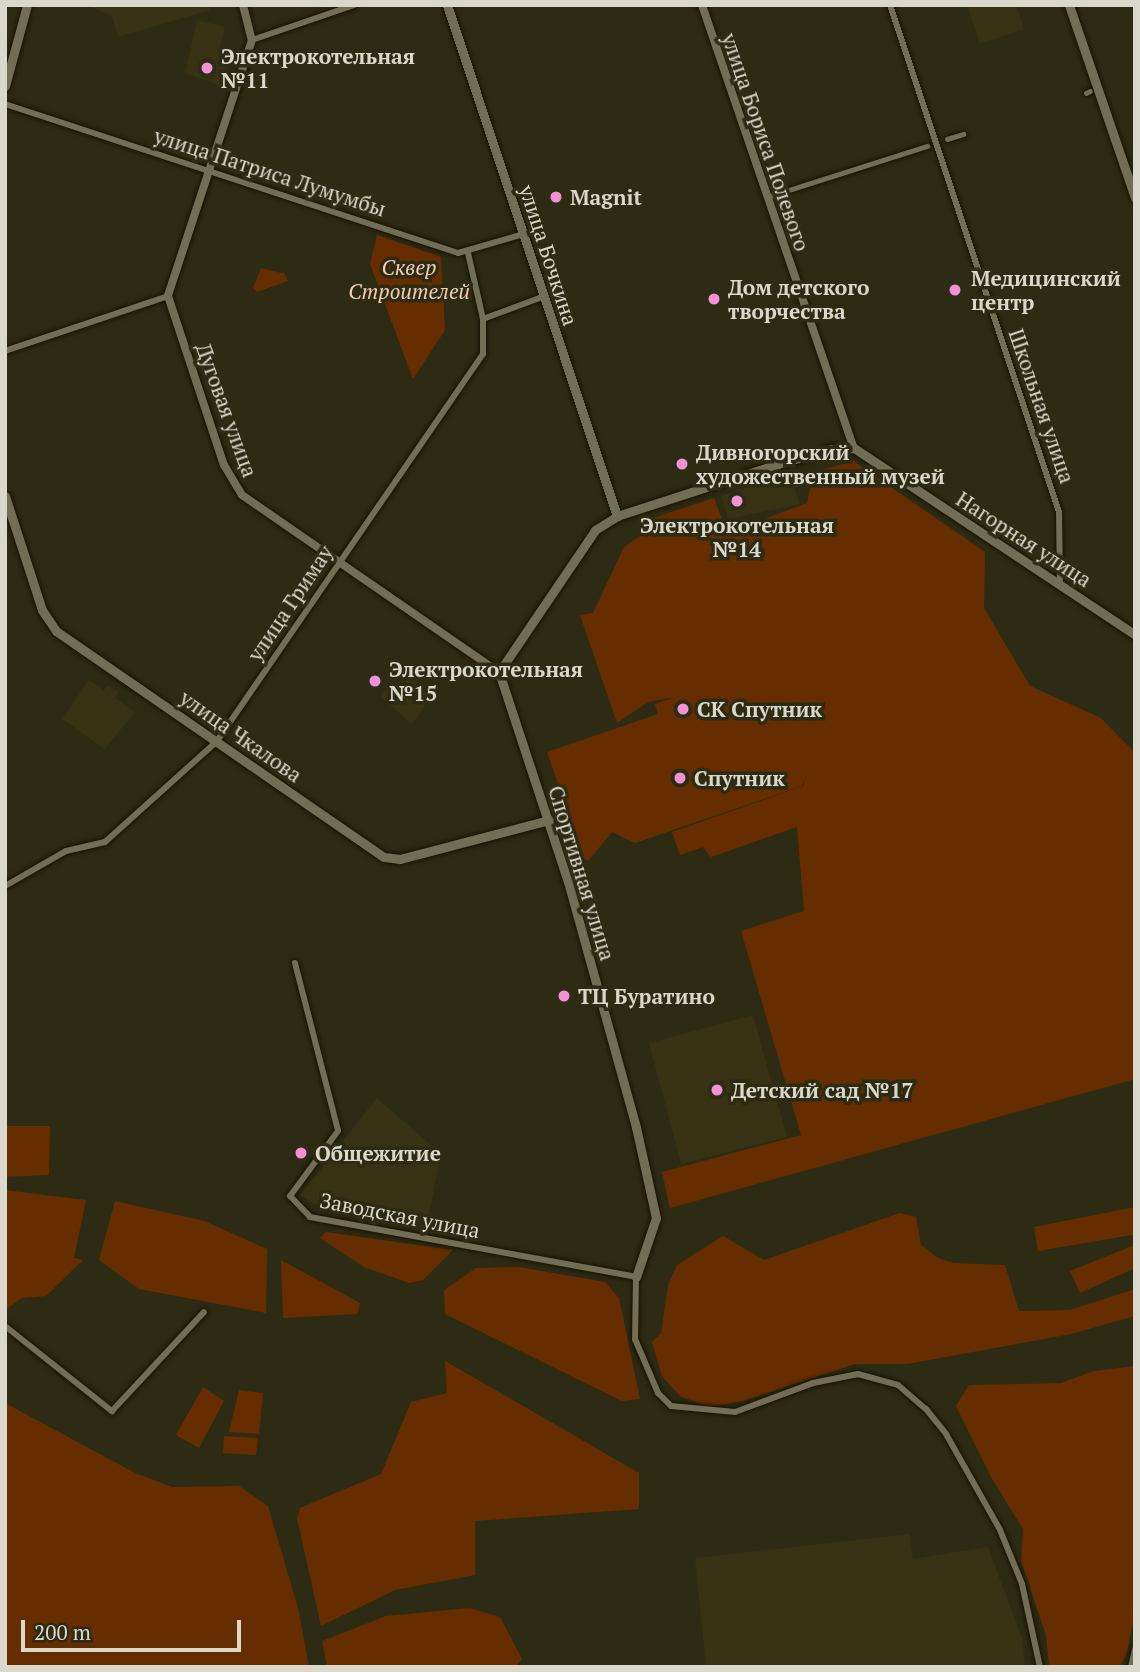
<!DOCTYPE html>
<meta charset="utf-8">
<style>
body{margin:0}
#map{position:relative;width:1140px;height:1672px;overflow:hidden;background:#2e2b14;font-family:"PT Serif",serif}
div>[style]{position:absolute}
.built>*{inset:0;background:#373213}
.green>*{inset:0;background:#662e00}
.roads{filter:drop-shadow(0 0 2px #161300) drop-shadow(0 0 2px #161300)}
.pedestrian>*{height:4.5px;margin:-2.25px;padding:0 2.25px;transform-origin:2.25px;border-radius:2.25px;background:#726e55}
.minor>*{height:6px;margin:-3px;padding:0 3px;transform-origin:3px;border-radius:3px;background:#726e55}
.tertiary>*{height:8px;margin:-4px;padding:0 4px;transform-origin:4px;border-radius:4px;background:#726e55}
.secondary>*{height:9px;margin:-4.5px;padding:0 4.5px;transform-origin:4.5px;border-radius:4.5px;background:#726e55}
.dots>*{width:19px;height:19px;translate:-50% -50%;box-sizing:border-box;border:4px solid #2e2b14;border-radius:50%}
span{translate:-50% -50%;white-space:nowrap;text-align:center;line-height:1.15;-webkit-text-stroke:7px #2e2b14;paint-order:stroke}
.poi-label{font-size:21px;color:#dad8ca;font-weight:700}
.left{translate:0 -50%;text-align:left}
.street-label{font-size:21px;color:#dad8ca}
.park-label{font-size:21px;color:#f3ccb5;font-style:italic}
.frame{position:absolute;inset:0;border:7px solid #dad8ca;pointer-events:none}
.scale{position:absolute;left:21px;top:1620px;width:220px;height:32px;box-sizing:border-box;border:4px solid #dad8ca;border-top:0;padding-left:9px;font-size:21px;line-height:24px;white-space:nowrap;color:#dad8ca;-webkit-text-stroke:5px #2e2b14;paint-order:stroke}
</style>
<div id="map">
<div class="built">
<i style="clip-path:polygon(87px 5px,208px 5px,210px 10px,118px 37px,112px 16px)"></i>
<i style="clip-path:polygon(967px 5px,1016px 5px,1024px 29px,980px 44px)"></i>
<i style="clip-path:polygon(197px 20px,225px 27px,219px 52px,231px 56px,222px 86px,185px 73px)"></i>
<i style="clip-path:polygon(789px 473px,800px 504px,728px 519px,721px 496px)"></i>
<i style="clip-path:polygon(406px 674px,433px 694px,412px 724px,381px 697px,388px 687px,395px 691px)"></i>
<i style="clip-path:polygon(89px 680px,104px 690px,108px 686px,118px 692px,115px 698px,135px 712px,105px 749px,62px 719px)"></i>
<i style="clip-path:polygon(753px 1015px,787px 1137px,681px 1164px,649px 1043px)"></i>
<i style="clip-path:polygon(377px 1098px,441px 1154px,428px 1220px,314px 1204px,300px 1195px)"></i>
<i style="clip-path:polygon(910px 1534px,913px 1559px,988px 1547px,1022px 1638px,1025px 1667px,706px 1667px,695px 1558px)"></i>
</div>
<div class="green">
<i style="clip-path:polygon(377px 235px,441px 257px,445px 330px,413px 379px,370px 264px)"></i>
<i style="clip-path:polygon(261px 268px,285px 274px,288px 281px,257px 292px,253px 288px)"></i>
<i style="clip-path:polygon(853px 461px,985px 552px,984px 608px,1030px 686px,1101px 718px,1135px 753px,1135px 1079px,670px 1208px,662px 1172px,801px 1135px,741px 931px,804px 911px,797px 827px,711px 857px,703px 847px,680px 855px,672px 832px,803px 786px,807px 773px,802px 786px,635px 843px,612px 832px,589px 860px,578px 858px,565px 823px,571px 821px,547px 752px,658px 714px,655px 704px,675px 697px,648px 702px,617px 723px,580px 615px,593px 613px,624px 547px,649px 530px,650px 519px,714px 498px,727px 533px,807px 503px,814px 472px)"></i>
<i style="clip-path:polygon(5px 1126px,50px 1126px,49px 1175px,5px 1177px)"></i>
<i style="clip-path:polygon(5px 1190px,86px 1200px,74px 1258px,83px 1260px,46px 1296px,22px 1298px,5px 1310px)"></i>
<i style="clip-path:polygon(115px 1201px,204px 1221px,267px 1249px,266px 1313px,139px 1289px,99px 1260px)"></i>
<i style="clip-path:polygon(1135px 1207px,1135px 1241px,1132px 1235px,1038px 1251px,1034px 1227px)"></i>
<i style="clip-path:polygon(900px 1213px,916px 1217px,921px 1245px,938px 1258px,953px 1263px,1005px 1265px,1019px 1311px,1070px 1310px,1135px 1289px,1135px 1316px,1071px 1334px,907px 1364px,855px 1364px,743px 1401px,708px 1407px,680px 1396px,662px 1376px,652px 1342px,661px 1333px,668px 1285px,677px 1265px,723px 1236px,764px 1260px)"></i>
<i style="clip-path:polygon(326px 1232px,453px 1250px,423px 1280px,409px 1283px,364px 1267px,320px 1238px)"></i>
<i style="clip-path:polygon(1135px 1245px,1135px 1268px,1080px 1293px,1070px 1271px)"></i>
<i style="clip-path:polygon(281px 1260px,360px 1303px,357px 1314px,283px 1318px)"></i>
<i style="clip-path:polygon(519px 1267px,605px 1282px,619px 1298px,640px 1399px,622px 1401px,445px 1314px,444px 1290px,476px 1268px)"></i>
<i style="clip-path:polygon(445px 1361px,639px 1473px,639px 1509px,475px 1521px,475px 1575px,395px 1590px,321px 1626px,297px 1518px,300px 1508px,381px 1474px,411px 1402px,447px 1393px)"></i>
<i style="clip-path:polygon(1135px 1366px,1135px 1613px,1127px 1652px,1120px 1667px,1049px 1667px,1046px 1635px,1021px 1561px,1023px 1529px,991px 1477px,956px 1406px,969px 1385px,1061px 1383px,1094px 1371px)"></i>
<i style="clip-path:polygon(203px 1387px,224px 1401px,199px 1448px,176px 1435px)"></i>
<i style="clip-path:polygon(239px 1390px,263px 1393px,259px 1434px,229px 1432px)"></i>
<i style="clip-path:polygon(5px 1403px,135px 1473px,172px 1487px,239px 1486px,268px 1506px,298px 1608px,309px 1667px,5px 1667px)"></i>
<i style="clip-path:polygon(224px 1436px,258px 1438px,256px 1455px,223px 1453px)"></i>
<i style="clip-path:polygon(470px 1608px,500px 1617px,522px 1659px,515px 1667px,327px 1667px,322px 1641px,386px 1616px)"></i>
</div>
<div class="roads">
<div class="pedestrian">
<i style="left:1086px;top:93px;width:4px;rotate:-27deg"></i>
<i style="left:947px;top:139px;width:17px;rotate:-17deg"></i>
<i style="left:767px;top:197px;width:168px;rotate:-17.7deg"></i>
</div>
<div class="minor">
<i style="left:890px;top:5px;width:534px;rotate:71.57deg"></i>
<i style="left:1059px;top:512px;width:70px;rotate:89.2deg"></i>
<i style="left:252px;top:40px;width:108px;rotate:-18.9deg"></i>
<i style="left:5px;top:104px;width:477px;rotate:18.2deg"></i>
<i style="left:458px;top:253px;width:69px;rotate:-16.1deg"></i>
<i style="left:483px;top:319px;width:66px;rotate:-20.4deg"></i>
<i style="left:5px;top:351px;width:172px;rotate:-18.6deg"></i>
<i style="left:5px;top:886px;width:70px;rotate:-29.8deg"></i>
<i style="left:66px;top:851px;width:40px;rotate:-13deg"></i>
<i style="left:105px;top:842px;width:151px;rotate:-42deg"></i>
<i style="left:217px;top:741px;width:470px;rotate:-55.5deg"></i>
<i style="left:483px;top:354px;width:35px;rotate:-90deg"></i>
<i style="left:483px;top:319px;width:68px;rotate:-102.8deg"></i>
<i style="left:295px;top:963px;width:173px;rotate:75.6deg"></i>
<i style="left:338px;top:1131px;width:81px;rotate:126.4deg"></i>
<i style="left:290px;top:1196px;width:29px;rotate:46deg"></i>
<i style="left:310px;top:1217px;width:331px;rotate:10.4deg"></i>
<i style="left:636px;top:1277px;width:62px;rotate:90.9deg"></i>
<i style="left:635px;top:1339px;width:59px;rotate:66.9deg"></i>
<i style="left:658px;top:1393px;width:18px;rotate:45deg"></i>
<i style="left:671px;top:1406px;width:64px;rotate:5.4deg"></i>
<i style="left:735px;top:1412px;width:83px;rotate:-20.4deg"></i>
<i style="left:813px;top:1383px;width:46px;rotate:-11.3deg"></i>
<i style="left:858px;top:1374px;width:41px;rotate:15.4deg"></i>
<i style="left:898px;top:1385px;width:37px;rotate:41deg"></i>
<i style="left:926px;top:1409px;width:32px;rotate:51deg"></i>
<i style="left:946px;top:1434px;width:110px;rotate:60.6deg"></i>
<i style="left:1000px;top:1530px;width:58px;rotate:67.8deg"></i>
<i style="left:1022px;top:1584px;width:85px;rotate:77.8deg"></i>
<i style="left:5px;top:1326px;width:137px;rotate:38.5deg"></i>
<i style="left:112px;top:1411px;width:135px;rotate:-47.1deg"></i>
<i style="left:1131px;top:1667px;width:18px;rotate:-77deg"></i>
</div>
<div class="tertiary">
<i style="left:243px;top:5px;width:36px;rotate:76deg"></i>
<i style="left:252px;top:40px;width:269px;rotate:108.2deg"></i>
<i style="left:168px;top:296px;width:178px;rotate:71.7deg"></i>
<i style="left:224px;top:465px;width:35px;rotate:59deg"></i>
<i style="left:242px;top:495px;width:312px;rotate:34.6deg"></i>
<i style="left:702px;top:5px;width:468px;rotate:71.1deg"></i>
</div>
<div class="secondary">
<i style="left:447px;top:5px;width:539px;rotate:71.6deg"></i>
<i style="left:1069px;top:5px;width:204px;rotate:71.1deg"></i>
<i style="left:5px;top:86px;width:84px;rotate:-74.8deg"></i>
<i style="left:5px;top:496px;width:120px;rotate:72deg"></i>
<i style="left:42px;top:610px;width:25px;rotate:56deg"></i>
<i style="left:56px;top:631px;width:398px;rotate:34.6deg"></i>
<i style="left:384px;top:857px;width:16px;rotate:7deg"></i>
<i style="left:400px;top:859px;width:154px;rotate:-14.7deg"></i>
<i style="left:636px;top:1277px;width:62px;rotate:-71.3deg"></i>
<i style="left:656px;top:1218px;width:93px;rotate:-102.4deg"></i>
<i style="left:636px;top:1127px;width:254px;rotate:-105.5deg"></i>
<i style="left:568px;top:882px;width:221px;rotate:-108.2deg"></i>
<i style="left:499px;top:672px;width:171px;rotate:-55.9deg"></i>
<i style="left:595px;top:530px;width:26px;rotate:-32deg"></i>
<i style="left:617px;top:516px;width:169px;rotate:-17.9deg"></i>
<i style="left:778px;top:464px;width:55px;rotate:-15.8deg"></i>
<i style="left:831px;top:449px;width:23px;rotate:-2deg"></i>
<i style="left:854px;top:448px;width:338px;rotate:33.6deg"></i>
</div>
</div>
<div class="dots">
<i style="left:207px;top:68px;background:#f391d5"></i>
<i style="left:556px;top:197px;background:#f391d5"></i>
<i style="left:955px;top:290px;background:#f391d5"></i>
<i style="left:714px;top:299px;background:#f391d5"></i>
<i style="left:682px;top:464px;background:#f391d5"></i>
<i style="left:737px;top:501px;background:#f391d5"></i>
<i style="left:375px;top:681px;background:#f391d5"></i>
<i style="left:683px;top:709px;background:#f391d5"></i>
<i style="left:680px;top:778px;background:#f391d5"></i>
<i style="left:564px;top:996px;background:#f391d5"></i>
<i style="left:717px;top:1090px;background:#f391d5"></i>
<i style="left:301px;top:1153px;background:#f391d5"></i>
</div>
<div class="poi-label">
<span class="left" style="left:221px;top:68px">Электрокотельная<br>№11</span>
<span class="left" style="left:570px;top:197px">Magnit</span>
<span class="left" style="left:971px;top:290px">Медицинский<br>центр</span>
<span class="left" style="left:728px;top:299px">Дом детского<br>творчества</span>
<span class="left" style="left:696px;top:464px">Дивногорский<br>художественный музей</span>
<span style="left:737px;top:537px">Электрокотельная<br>№14</span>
<span class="left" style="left:389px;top:681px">Электрокотельная<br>№15</span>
<span class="left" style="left:697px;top:709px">СК Спутник</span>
<span class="left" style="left:694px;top:778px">Спутник</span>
<span class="left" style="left:578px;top:996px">ТЦ Буратино</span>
<span class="left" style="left:731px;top:1090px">Детский сад №17</span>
<span class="left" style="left:315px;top:1153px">Общежитие</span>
</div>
<div class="street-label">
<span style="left:766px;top:142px;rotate:71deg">улица Бориса Полевого</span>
<span style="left:270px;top:172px;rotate:18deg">улица Патриса Лумумбы</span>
<span style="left:549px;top:255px;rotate:72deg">улица Бочкина</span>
<span style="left:1042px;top:406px;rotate:71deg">Школьная улица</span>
<span style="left:227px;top:410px;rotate:70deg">Дуговая улица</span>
<span style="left:1024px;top:539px;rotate:33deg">Нагорная улица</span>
<span style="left:290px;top:603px;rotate:-56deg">улица Гримау</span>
<span style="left:241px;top:736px;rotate:35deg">улица Чкалова</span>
<span style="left:582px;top:873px;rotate:73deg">Спортивная улица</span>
<span style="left:400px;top:1215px;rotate:11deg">Заводская улица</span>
</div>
<div class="park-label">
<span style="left:409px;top:279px">Сквер<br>Строителей</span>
</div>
<div class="frame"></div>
<div class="scale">200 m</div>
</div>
